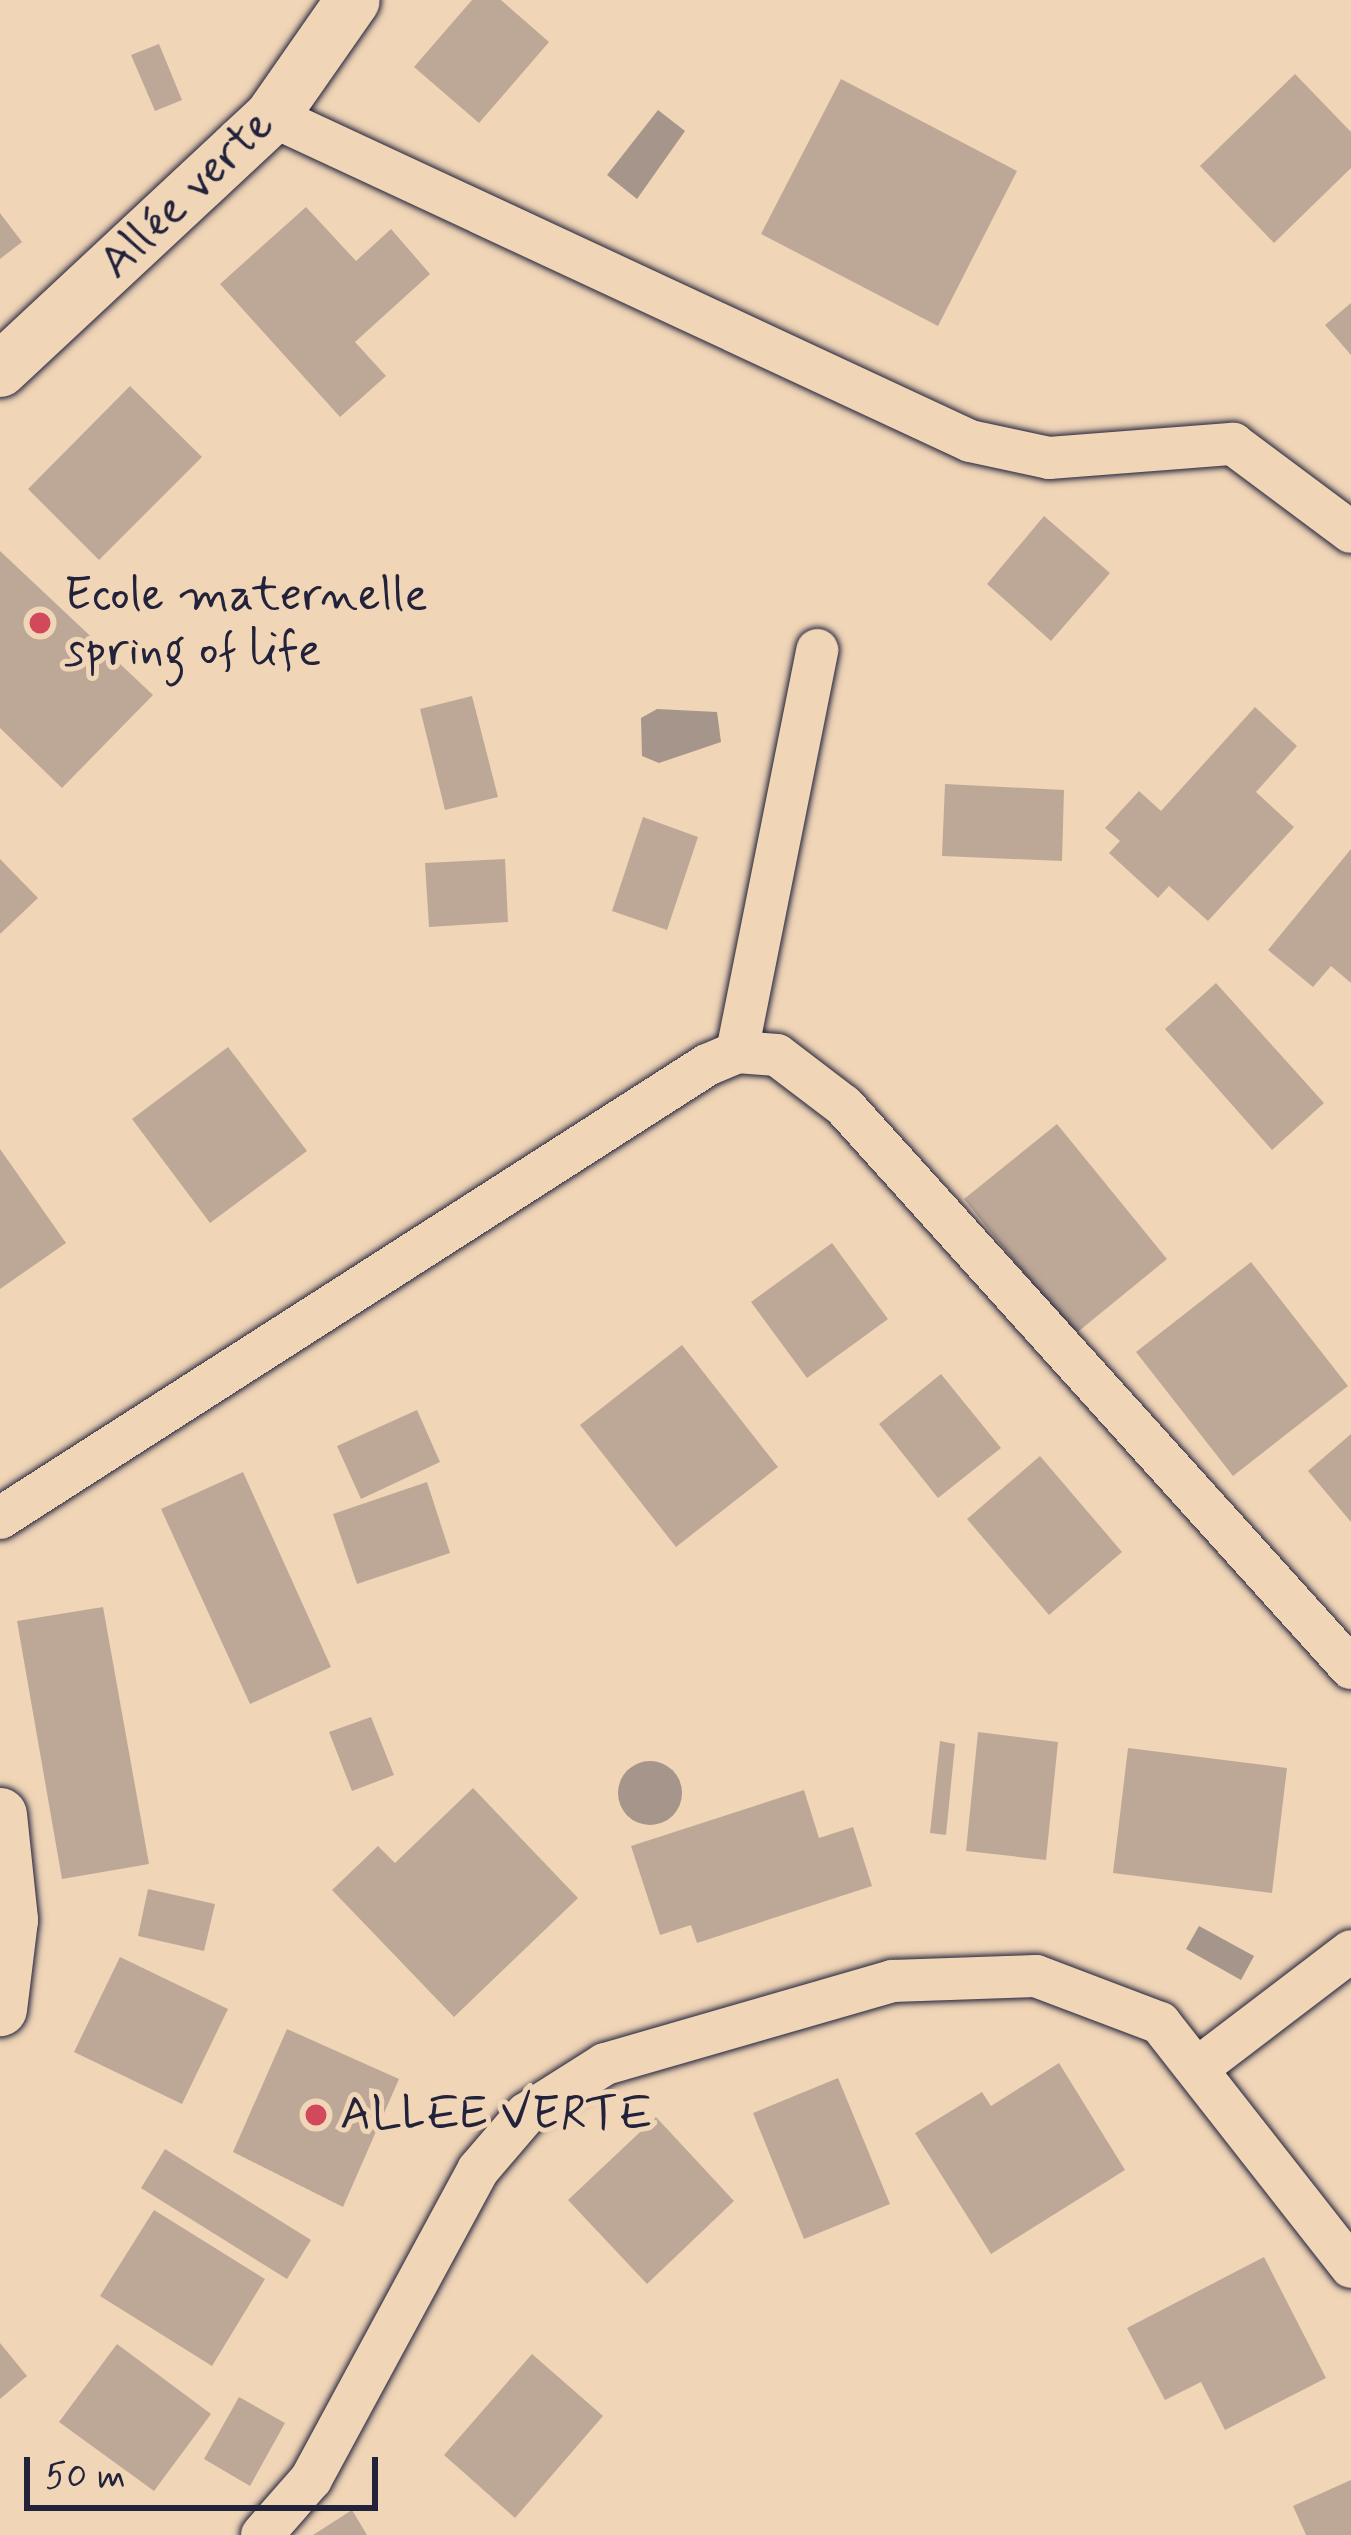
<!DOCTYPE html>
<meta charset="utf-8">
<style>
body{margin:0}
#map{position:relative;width:1351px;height:2535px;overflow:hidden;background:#f0d5b7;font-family:Mynerve,sans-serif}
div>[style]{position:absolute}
.water>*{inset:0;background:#a6958b}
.round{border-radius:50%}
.building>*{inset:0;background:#bda898}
.roads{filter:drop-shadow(0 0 3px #22223b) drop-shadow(0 0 3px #22223b)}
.minor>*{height:42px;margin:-21px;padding:0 21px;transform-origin:21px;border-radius:21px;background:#f0d5b7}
.tertiary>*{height:54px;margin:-27px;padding:0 27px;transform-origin:27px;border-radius:27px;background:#f0d5b7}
.dots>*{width:33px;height:33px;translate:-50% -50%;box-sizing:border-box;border:6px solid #f0d5b7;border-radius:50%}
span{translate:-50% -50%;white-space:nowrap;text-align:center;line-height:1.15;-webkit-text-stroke:10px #f0d5b7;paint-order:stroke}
.street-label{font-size:48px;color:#22223b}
.poi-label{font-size:48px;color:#22223b}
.left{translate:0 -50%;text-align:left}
.scale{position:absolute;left:24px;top:2457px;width:354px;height:54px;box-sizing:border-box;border:6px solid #22223b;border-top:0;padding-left:15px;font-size:36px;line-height:42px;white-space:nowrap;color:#22223b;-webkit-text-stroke:9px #f0d5b7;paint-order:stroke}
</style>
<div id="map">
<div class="water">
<i style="clip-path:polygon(658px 110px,685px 131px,637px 199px,607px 175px)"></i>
<i style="clip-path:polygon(657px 709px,717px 712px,721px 742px,659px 763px,642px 756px,641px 718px)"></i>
<i class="round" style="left:618px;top:1761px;width:64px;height:64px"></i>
<i style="clip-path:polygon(1199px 1926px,1254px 1956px,1241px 1980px,1186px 1949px)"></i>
</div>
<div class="building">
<i style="clip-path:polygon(472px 0,501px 0,549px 42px,479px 123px,414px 67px)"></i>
<i style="clip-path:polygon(159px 44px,182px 100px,155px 111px,131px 55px)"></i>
<i style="clip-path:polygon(1295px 74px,1351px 132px,1351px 168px,1274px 243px,1200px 166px)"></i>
<i style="clip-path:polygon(841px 79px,1017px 171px,938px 326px,761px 234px)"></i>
<i style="clip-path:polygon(306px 207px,356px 261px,391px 229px,430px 274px,355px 342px,386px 376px,340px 417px,220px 284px)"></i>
<i style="clip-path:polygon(0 213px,22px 242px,0 259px)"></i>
<i style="clip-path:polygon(1351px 303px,1351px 355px,1325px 325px)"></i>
<i style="clip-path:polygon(130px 386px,202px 457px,99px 560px,28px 489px)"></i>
<i style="clip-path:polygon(1044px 516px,1110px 573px,1051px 641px,987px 584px)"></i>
<i style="clip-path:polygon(0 551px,153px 695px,62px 788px,0 728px)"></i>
<i style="clip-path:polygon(472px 696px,498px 797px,445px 810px,420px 709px)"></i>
<i style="clip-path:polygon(1255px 707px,1297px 746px,1256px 792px,1294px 827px,1208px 921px,1169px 886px,1158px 898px,1109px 853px,1120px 841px,1105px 828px,1139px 791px,1161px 811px)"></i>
<i style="clip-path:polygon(945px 784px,1064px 790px,1062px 861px,942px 856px)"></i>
<i style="clip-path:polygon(643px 817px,698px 837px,667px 930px,612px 911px)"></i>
<i style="clip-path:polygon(1351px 849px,1351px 983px,1331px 966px,1313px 987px,1268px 950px)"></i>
<i style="clip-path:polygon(0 859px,38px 898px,0 934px)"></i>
<i style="clip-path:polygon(505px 859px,508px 922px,429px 927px,425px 863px)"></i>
<i style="clip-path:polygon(1216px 983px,1324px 1103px,1272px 1150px,1165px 1029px)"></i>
<i style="clip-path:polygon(228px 1047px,307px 1151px,210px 1223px,132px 1119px)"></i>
<i style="clip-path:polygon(1057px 1124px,1167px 1259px,1074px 1335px,964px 1199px)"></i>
<i style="clip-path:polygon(0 1149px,66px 1243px,0 1289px)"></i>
<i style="clip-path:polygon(832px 1243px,888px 1319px,807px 1378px,751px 1302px)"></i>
<i style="clip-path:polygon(1251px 1262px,1348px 1386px,1233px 1476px,1136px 1352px)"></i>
<i style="clip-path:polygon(682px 1345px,778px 1467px,676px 1547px,580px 1425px)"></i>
<i style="clip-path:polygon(941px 1374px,1001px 1448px,938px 1498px,879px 1424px)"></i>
<i style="clip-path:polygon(417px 1410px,440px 1462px,361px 1499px,337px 1446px)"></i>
<i style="clip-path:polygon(1351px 1434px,1351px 1522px,1308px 1471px)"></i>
<i style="clip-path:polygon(1040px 1456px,1122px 1552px,1049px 1615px,967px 1519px)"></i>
<i style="clip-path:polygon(243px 1472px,331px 1667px,250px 1704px,161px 1509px)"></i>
<i style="clip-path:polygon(427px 1482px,450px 1553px,357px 1584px,333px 1514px)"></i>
<i style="clip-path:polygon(103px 1607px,149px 1864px,62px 1879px,17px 1621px)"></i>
<i style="clip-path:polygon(371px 1717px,394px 1775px,352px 1791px,329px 1732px)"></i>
<i style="clip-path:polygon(978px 1732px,1058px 1742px,1046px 1860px,966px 1851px)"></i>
<i style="clip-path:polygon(940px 1741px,955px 1744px,946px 1835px,930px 1833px)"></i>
<i style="clip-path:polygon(1128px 1748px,1287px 1768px,1272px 1893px,1113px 1873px)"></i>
<i style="clip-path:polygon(473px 1788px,578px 1898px,454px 2017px,332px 1890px,378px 1846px,395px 1863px)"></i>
<i style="clip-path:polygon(804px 1790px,819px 1838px,853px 1827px,872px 1886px,697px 1943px,691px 1925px,660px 1935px,631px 1846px)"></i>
<i style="clip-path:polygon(148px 1889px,215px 1904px,204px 1951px,138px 1936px)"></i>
<i style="clip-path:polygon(120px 1957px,228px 2009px,182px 2104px,74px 2052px)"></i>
<i style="clip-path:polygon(287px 2029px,399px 2079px,343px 2207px,233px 2152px)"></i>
<i style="clip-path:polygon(1059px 2063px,1125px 2170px,991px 2254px,915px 2133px,982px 2092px,991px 2106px)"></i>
<i style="clip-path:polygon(838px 2078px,890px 2204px,804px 2239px,753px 2113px)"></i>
<i style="clip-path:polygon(656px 2117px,734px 2201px,647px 2284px,568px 2200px)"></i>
<i style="clip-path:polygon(165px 2149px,311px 2240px,287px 2279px,141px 2188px)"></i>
<i style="clip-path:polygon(154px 2210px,265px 2279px,212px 2366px,100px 2296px)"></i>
<i style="clip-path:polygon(1264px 2257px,1326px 2378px,1225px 2430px,1201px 2382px,1165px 2400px,1127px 2328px)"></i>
<i style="clip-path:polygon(0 2343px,27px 2376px,0 2399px)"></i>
<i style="clip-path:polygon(117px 2344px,211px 2414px,154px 2491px,59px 2422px)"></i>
<i style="clip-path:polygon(532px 2354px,603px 2416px,515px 2518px,444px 2455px)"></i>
<i style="clip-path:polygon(239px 2397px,285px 2423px,250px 2486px,204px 2459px)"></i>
<i style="clip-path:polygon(1351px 2480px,1351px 2535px,1306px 2535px,1293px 2506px)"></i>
<i style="clip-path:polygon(352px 2510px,367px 2535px,313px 2535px)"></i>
</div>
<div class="roads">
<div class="minor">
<i style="left:272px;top:116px;width:770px;rotate:24.97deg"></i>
<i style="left:970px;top:441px;width:81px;rotate:12.1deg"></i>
<i style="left:1049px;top:458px;width:185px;rotate:-4.4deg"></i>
<i style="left:1233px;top:444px;width:147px;rotate:36.7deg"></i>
<i style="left:737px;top:1052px;width:410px;rotate:-78.7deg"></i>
<i style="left:0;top:1518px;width:840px;rotate:-32.65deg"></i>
<i style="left:707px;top:1065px;width:33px;rotate:-23deg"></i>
<i style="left:737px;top:1052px;width:40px;rotate:4.3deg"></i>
<i style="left:777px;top:1055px;width:84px;rotate:37.3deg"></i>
<i style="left:844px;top:1106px;width:757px;rotate:47.95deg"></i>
<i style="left:1199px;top:2067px;width:191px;rotate:-37.3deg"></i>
<i style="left:262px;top:2535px;width:74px;rotate:-48.8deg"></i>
<i style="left:311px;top:2479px;width:351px;rotate:-61.6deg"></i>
<i style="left:478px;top:2170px;width:74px;rotate:-49.4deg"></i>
<i style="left:526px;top:2114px;width:93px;rotate:-32.3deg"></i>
<i style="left:605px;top:2064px;width:299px;rotate:-16.1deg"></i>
<i style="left:892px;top:1981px;width:144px;rotate:-2deg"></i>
<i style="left:1036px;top:1976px;width:133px;rotate:20.8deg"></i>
<i style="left:1160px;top:2023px;width:310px;rotate:51.9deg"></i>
</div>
<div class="tertiary">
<i style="left:0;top:370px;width:372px;rotate:-43deg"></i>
<i style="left:272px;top:116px;width:141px;rotate:-55.1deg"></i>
<i style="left:0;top:1815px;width:106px;rotate:84deg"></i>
<i style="left:11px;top:1920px;width:90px;rotate:97deg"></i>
</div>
</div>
<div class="dots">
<i style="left:40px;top:623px;background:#d1495b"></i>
<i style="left:316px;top:2115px;background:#d1495b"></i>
</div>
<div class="street-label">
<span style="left:187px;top:194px;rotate:-44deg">Allée verte</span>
</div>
<div class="poi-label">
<span class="left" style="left:64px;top:623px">Ecole maternelle<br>spring of life</span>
<span class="left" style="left:340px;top:2115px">ALLEE VERTE</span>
</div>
<div class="scale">50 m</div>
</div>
